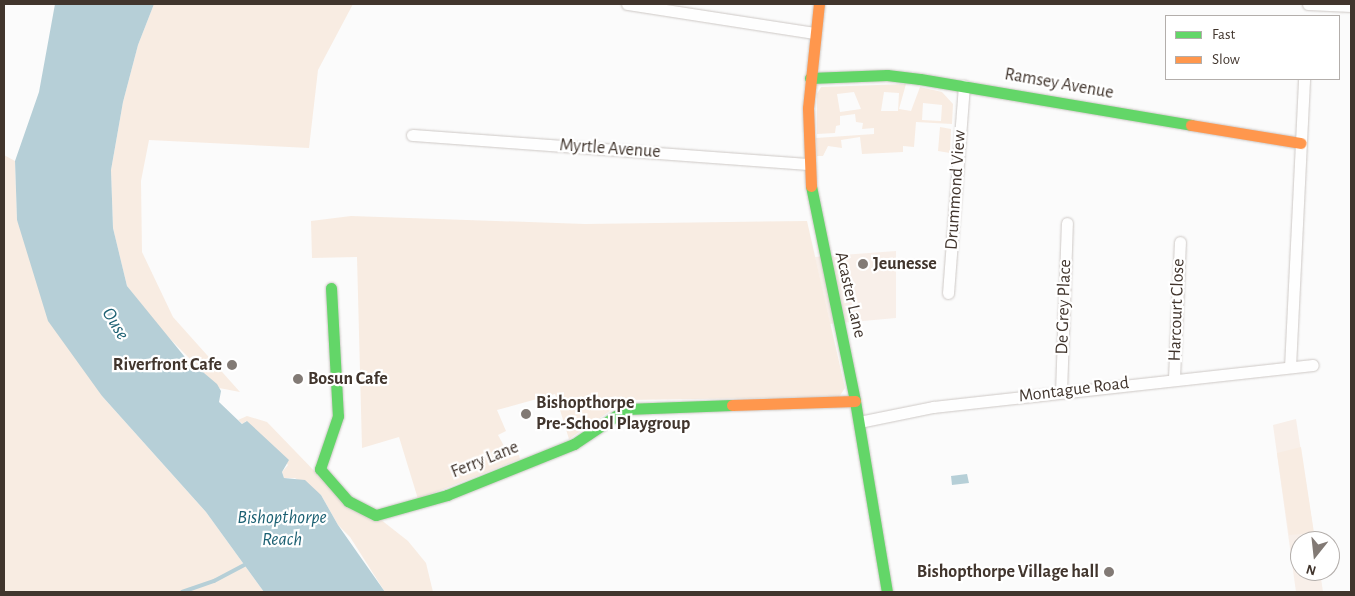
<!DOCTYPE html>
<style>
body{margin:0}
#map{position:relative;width:1355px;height:596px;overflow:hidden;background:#fbfbfb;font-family:"Alegreya Sans",sans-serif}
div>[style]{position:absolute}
.built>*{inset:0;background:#f8efe9}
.green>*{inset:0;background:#f8ece2}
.water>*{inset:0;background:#b6cfd7}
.stream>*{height:4px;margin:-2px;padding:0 2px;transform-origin:2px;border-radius:2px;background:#b6cfd7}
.roads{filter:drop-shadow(0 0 1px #cdc8c5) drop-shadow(0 0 1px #cdc8c5)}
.street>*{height:11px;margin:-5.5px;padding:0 5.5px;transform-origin:5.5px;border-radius:5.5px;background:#fefefe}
.fast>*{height:11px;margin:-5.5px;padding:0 5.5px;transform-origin:5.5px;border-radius:5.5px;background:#63d668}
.slow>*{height:11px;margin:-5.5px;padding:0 5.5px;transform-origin:5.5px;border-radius:5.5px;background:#ff974d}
.dots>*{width:14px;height:14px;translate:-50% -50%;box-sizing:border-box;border:2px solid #fff;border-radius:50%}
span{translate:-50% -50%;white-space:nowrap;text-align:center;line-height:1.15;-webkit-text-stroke:4.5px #fff;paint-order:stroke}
.street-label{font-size:18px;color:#41352d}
.poi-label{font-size:18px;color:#41352d;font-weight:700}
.left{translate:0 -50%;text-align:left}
.right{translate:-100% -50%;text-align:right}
.water-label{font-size:19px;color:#1d6173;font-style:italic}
.frame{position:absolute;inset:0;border:5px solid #41352d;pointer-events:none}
.legend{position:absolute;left:1165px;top:15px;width:175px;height:65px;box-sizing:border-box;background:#fff;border:1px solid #b3aeab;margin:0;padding:6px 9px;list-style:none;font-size:15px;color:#41352d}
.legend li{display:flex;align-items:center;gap:10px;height:25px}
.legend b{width:25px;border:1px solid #b3aeab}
.north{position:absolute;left:1290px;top:531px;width:50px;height:50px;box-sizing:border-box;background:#fff;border:1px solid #b3aeab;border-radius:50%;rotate:196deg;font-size:14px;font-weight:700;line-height:20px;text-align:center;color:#41352d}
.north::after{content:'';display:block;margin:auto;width:18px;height:22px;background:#827a75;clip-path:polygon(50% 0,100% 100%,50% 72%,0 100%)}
</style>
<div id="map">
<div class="built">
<i style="clip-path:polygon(896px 251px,896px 318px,830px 324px,815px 257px)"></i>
<i style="clip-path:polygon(1296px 419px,1315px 541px,1300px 541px,1300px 571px,1320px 571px,1323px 592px,1296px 592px,1273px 425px)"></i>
</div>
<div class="green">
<i style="clip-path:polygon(154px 4px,353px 4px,318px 70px,309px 148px,149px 140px,141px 181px,142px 252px,173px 317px,240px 392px,219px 388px,161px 330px,127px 286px,113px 228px,111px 170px,123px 102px,138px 45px)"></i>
<i style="clip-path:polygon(evenodd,906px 84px,899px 109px,911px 111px,920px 87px,942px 92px,953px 104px,952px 124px,916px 122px,914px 147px,903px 146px,903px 152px,862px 154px,860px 137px,841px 140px,842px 148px,828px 146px,823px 156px,817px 156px,816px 138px,874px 134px,874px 128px,862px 129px,863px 123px,856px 122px,855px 114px,840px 116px,840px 125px,836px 126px,835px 133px,817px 134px,817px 94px,821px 87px,906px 84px,854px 92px,861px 109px,840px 112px,837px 94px,854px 92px,906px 84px,884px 92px,899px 93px,898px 111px,881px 111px,884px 92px,906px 84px,923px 103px,942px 105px,941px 121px,922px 120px,923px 103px)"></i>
<i style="clip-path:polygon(940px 127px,951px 129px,950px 153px,938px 151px)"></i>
<i style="clip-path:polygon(4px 155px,15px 161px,17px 220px,102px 396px,206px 512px,264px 592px,4px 592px)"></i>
<i style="clip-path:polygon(351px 216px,585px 224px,807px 221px,845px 388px,839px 397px,626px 400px,569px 439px,555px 394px,497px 410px,506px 431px,498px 435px,510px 457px,519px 455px,520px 459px,418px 499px,399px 437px,362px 448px,357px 257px,312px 258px,311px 221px)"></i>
<i style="clip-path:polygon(247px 416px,267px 422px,352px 510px,380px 519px,408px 541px,426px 563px,433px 592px,385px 592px,350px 537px,338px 525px,321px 495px,295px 478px,284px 478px,282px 472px,288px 465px,246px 421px,243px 424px,238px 420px)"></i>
<i style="clip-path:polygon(1301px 447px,1314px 533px,1289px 535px,1277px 453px)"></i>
</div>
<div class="water">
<i style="clip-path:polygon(55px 4px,154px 4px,138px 45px,123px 102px,111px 170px,113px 228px,127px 286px,184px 356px,217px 384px,221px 391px,219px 402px,242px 424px,247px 421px,289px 460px,282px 472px,284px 478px,305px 480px,321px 495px,338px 525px,385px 592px,264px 592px,206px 512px,102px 396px,48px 321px,17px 220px,15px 161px,39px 92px)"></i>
<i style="clip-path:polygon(967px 474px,969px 483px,952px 485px,951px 476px)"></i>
</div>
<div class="stream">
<i style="left:182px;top:592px;width:34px;rotate:-19deg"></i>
<i style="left:214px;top:581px;width:38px;rotate:-28deg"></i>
</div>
<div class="roads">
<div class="street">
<i style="left:627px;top:4px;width:189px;rotate:8.8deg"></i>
<i style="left:1308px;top:4px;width:43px;rotate:2.7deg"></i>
<i style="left:412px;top:135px;width:398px;rotate:4.2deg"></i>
<i style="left:948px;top:293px;width:208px;rotate:-85.6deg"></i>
<i style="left:1290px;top:367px;width:288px;rotate:-87.2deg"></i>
<i style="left:1174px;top:378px;width:136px;rotate:-87.5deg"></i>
<i style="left:1061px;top:392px;width:169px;rotate:-88deg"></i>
<i style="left:859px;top:422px;width:76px;rotate:-11.5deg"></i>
<i style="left:933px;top:407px;width:382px;rotate:-6.3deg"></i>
</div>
<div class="fast">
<i style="left:810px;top:78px;width:77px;rotate:-2.2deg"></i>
<i style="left:887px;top:75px;width:33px;rotate:7deg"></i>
<i style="left:920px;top:79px;width:275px;rotate:9.6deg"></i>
<i style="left:811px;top:186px;width:219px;rotate:78.4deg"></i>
<i style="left:855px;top:401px;width:194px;rotate:80.5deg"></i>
<i style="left:331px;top:288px;width:128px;rotate:86.9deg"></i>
<i style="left:338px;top:416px;width:56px;rotate:108.8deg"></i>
<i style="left:320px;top:469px;width:43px;rotate:48.8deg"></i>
<i style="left:348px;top:501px;width:31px;rotate:27deg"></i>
<i style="left:376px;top:515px;width:74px;rotate:-15.7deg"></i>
<i style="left:447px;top:495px;width:137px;rotate:-21.9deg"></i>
<i style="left:574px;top:444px;width:63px;rotate:-33.9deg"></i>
<i style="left:626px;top:409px;width:106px;rotate:-2.2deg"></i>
</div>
<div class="slow">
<i style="left:1191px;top:125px;width:111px;rotate:9.3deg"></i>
<i style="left:811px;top:186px;width:78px;rotate:-92.2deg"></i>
<i style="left:808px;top:108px;width:105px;rotate:-84deg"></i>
<i style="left:732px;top:405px;width:123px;rotate:-1.9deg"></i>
</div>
</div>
<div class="dots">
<i style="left:863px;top:264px;background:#827a75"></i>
<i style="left:232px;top:365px;background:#827a75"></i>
<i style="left:298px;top:379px;background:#827a75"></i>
<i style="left:526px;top:414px;background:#827a75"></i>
<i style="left:1109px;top:572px;background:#827a75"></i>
</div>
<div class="street-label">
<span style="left:1059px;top:84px;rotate:10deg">Ramsey Avenue</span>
<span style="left:610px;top:149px;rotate:4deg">Myrtle Avenue</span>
<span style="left:956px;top:190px;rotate:-86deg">Drummond View</span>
<span style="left:850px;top:295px;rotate:77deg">Acaster Lane</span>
<span style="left:1064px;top:307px;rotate:-88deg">De Grey Place</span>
<span style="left:1177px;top:310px;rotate:-88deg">Harcourt Close</span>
<span style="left:1074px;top:390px;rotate:-7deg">Montague Road</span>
<span style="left:485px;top:460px;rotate:-22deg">Ferry Lane</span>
</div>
<div class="poi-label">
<span class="left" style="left:873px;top:264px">Jeunesse</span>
<span class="right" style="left:222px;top:365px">Riverfront Cafe</span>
<span class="left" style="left:308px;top:379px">Bosun Cafe</span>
<span class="left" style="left:536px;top:414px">Bishopthorpe<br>Pre-School Playgroup</span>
<span class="right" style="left:1099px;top:572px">Bishopthorpe Village hall</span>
</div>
<div class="water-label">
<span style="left:115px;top:324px;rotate:58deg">Ouse</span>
<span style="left:282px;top:529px">Bishopthorpe<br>Reach</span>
</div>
<div class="frame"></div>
<ul class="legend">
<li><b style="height:6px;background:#63d668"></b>Fast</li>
<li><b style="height:6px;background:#ff974d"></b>Slow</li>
</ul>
<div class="north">N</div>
</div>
